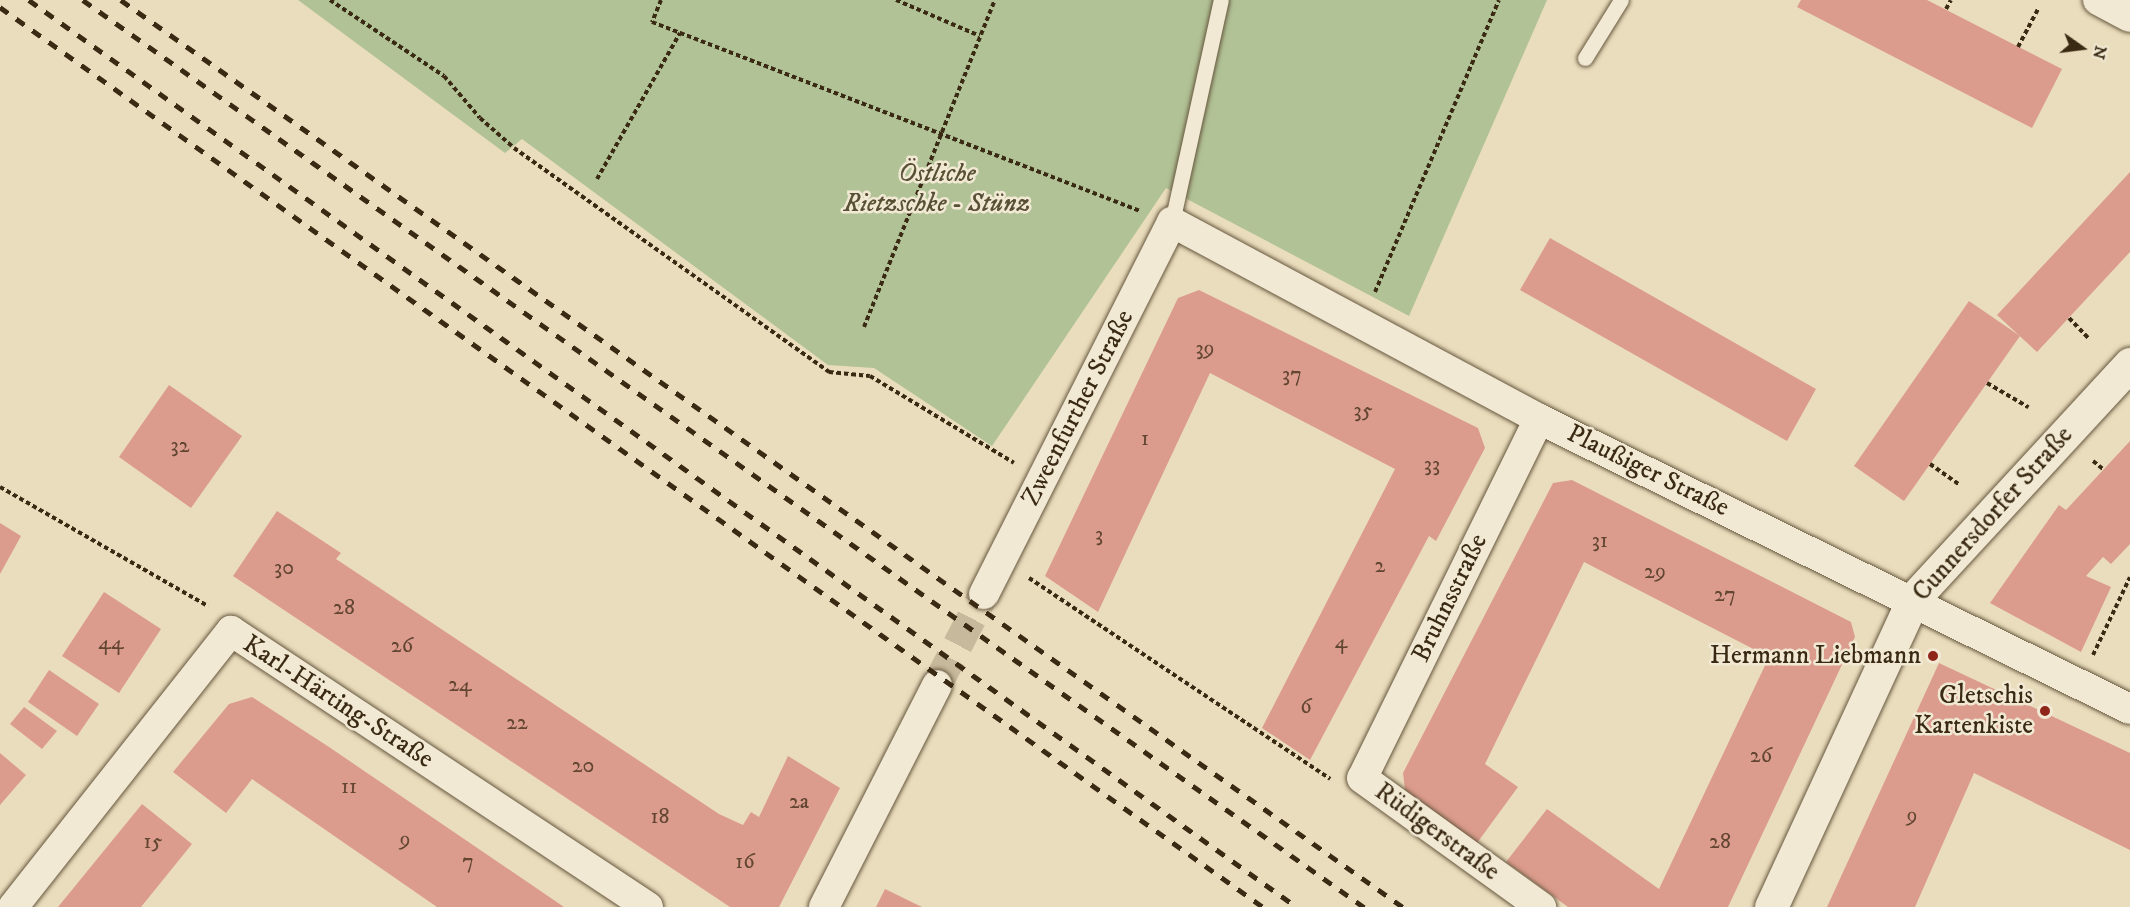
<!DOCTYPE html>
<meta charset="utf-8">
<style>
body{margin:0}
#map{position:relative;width:2130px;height:907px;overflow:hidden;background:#eaddbd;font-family:"IM FELL DW Pica",serif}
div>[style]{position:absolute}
.green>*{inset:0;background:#b1c296}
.building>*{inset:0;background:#dc9c8d}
.minor-tunnel>*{height:30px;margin-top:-15px;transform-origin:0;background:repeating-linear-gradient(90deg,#c7b99b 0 30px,transparent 0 45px)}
.path>*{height:4px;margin-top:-2px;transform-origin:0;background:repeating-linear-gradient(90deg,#3a2a13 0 4.5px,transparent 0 7.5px)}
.roads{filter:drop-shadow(0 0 2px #66573e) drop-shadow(0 0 2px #66573e)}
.service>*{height:15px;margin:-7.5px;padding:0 7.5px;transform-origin:7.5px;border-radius:7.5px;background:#f1e9d4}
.minor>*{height:30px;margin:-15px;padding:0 15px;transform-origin:15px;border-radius:15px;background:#f1e9d4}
.tertiary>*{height:33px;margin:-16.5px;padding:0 16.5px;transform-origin:16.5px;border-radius:16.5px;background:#f1e9d4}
.rail>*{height:4.5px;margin-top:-2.25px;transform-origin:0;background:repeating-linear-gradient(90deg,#3a2a13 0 10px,transparent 0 20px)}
.dots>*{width:16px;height:16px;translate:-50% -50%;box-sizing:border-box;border:3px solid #f1e9d4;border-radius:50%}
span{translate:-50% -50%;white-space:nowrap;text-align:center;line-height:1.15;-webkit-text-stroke:5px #f1e9d4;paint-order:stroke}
.number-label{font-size:22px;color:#624632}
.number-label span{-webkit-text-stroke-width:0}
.park-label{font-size:26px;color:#585034;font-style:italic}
.street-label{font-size:26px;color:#3a2a13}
.poi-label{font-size:26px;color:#3a2a13}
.right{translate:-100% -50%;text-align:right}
.north{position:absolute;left:2052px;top:18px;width:60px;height:60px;-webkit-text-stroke:4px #f1e9d4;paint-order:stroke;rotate:104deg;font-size:16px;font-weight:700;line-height:24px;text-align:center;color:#3a2a13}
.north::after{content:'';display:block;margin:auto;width:21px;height:27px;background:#3a2a13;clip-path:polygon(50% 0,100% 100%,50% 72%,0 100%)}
</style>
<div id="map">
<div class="green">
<i style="clip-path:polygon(298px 0,1547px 0,1409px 316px,1166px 188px,992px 446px,874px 368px,828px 365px,522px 139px,505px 153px)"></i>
</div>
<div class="building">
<i style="clip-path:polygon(1801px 0,1927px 0,2062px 69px,2032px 128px,1797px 7px)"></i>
<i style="clip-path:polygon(2130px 172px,2130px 252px,2037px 352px,1997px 315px)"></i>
<i style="clip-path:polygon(1550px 238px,1816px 389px,1787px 441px,1520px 290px)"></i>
<i style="clip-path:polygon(1199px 290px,1478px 428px,1485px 448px,1436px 541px,1429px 536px,1310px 760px,1262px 728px,1395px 469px,1210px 373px,1098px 612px,1045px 576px,1178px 298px)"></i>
<i style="clip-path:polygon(1969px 301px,2020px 336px,1904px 501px,1854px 466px)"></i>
<i style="clip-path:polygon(169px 385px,242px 436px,191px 508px,119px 457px)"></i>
<i style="clip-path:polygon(2130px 441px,2130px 544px,2111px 564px,2103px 557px,2086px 576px,2111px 587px,2081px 652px,1990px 603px,2059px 505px,2066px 510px)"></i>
<i style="clip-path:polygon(1572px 480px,1851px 622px,1855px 637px,1728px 907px,1568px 907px,1506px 862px,1547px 809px,1659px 889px,1769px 657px,1584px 562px,1485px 764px,1518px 787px,1477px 843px,1405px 790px,1403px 773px,1553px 483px)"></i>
<i style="clip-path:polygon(277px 511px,341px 553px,336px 559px,719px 814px,743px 825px,751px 812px,759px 817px,788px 756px,840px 788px,779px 907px,730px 907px,233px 576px)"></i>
<i style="clip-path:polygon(0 523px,21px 536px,0 574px)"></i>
<i style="clip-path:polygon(104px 592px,161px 629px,119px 693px,62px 656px)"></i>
<i style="clip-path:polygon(1939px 663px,2130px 753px,2130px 850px,1974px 773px,1915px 907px,1827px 907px)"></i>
<i style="clip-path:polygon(49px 670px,99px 704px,77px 736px,28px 702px)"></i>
<i style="clip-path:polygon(252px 697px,329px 747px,564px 907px,437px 907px,252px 779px,226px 813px,173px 772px,229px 704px)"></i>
<i style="clip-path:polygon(24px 707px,57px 731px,42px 749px,10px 724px)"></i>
<i style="clip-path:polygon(0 753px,26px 775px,0 805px)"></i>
<i style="clip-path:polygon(142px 804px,192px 844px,141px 907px,58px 907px)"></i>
<i style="clip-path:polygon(885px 889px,922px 907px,876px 907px)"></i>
</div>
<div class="minor-tunnel">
<i style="left:937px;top:685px;width:102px;rotate:-62.7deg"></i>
</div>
<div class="path">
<i style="left:330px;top:0;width:137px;rotate:33.7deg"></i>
<i style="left:444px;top:76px;width:55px;rotate:49.4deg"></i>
<i style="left:480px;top:118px;width:45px;rotate:41.4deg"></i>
<i style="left:514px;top:148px;width:387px;rotate:35.4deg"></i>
<i style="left:829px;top:372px;width:41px;rotate:5.6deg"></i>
<i style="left:870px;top:376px;width:168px;rotate:31.1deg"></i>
<i style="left:661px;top:0;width:24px;rotate:112deg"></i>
<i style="left:652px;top:22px;width:523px;rotate:21.17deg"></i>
<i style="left:896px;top:0;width:91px;rotate:23.2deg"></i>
<i style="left:1946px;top:9px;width:10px;rotate:-61deg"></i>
<i style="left:2018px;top:47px;width:43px;rotate:-62.2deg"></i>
<i style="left:597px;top:179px;width:168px;rotate:-60.4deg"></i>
<i style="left:1375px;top:292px;width:317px;rotate:-67deg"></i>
<i style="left:2069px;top:318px;width:29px;rotate:46deg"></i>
<i style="left:864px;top:327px;width:352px;rotate:-68.2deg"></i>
<i style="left:1987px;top:383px;width:48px;rotate:30.3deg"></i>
<i style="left:2093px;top:461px;width:14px;rotate:39deg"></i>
<i style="left:1930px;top:464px;width:35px;rotate:35deg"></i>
<i style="left:0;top:487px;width:240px;rotate:29.8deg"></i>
<i style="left:1029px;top:578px;width:362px;rotate:33.7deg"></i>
<i style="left:2093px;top:655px;width:86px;rotate:-64.6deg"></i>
</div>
<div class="roads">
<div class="service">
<i style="left:1585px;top:58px;width:68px;rotate:-58.2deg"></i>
<i style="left:1172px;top:222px;width:227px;rotate:-77.6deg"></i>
</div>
<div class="minor">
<i style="left:2098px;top:0;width:36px;rotate:28deg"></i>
<i style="left:1539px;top:419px;width:400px;rotate:116.2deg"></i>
<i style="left:1362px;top:778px;width:221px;rotate:35.8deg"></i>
<i style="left:984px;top:594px;width:417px;rotate:-63.2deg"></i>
<i style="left:1172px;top:222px;width:417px;rotate:28.2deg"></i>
<i style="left:1539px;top:419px;width:658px;rotate:26.14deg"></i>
<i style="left:13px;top:907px;width:352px;rotate:-51.7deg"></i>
<i style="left:231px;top:631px;width:500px;rotate:33.5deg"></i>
<i style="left:824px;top:907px;width:249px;rotate:-63deg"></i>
</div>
<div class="tertiary">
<i style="left:1771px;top:907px;width:339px;rotate:-65.2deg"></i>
<i style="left:1913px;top:599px;width:320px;rotate:-47.3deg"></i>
</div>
</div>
<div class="rail">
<i style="left:29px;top:0;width:1559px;rotate:35.58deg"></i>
<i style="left:83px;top:0;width:1570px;rotate:35.3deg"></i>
<i style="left:121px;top:0;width:1570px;rotate:35.28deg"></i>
<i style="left:0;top:7px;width:1551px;rotate:35.47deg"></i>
</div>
<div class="dots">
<i style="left:1933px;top:656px;background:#8f2418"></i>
<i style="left:2045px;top:711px;background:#8f2418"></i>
</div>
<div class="number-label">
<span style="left:1205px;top:349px">39</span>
<span style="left:1292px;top:375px">37</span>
<span style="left:1363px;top:411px">35</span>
<span style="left:1145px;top:439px">1</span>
<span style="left:180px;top:446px">32</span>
<span style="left:1432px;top:465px">33</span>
<span style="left:1099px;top:535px">3</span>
<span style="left:1600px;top:541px">31</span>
<span style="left:1380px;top:566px">2</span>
<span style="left:284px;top:568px">30</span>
<span style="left:1655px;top:572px">29</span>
<span style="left:1725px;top:595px">27</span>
<span style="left:344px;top:608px">28</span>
<span style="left:1341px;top:642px">4</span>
<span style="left:111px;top:643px">44</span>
<span style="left:402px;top:646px">26</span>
<span style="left:460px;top:685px">24</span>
<span style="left:1306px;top:707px">6</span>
<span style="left:517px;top:723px">22</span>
<span style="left:1761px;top:756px">26</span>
<span style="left:583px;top:766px">20</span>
<span style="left:349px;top:787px">11</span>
<span style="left:799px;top:802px">2a</span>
<span style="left:1912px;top:816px">9</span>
<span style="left:660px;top:817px">18</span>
<span style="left:405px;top:840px">9</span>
<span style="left:153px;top:842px">15</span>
<span style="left:1720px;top:842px">28</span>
<span style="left:468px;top:862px">7</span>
<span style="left:745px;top:862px">16</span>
</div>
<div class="park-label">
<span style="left:937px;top:189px">Östliche<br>Rietzschke - Stünz</span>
</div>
<div class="street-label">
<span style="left:1078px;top:408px;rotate:-63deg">Zweenfurther Straße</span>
<span style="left:1648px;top:471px;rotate:26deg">Plaußiger Straße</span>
<span style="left:1993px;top:514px;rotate:-48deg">Cunnersdorfer Straße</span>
<span style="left:1450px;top:598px;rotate:-64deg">Bruhnsstraße</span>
<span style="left:338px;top:702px;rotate:33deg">Karl-Härting-Straße</span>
<span style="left:1437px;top:832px;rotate:36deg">Rüdigerstraße</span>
</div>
<div class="poi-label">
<span class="right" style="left:1921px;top:656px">Hermann Liebmann</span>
<span class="right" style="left:2033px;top:711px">Gletschis<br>Kartenkiste</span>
</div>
<div class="north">N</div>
</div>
